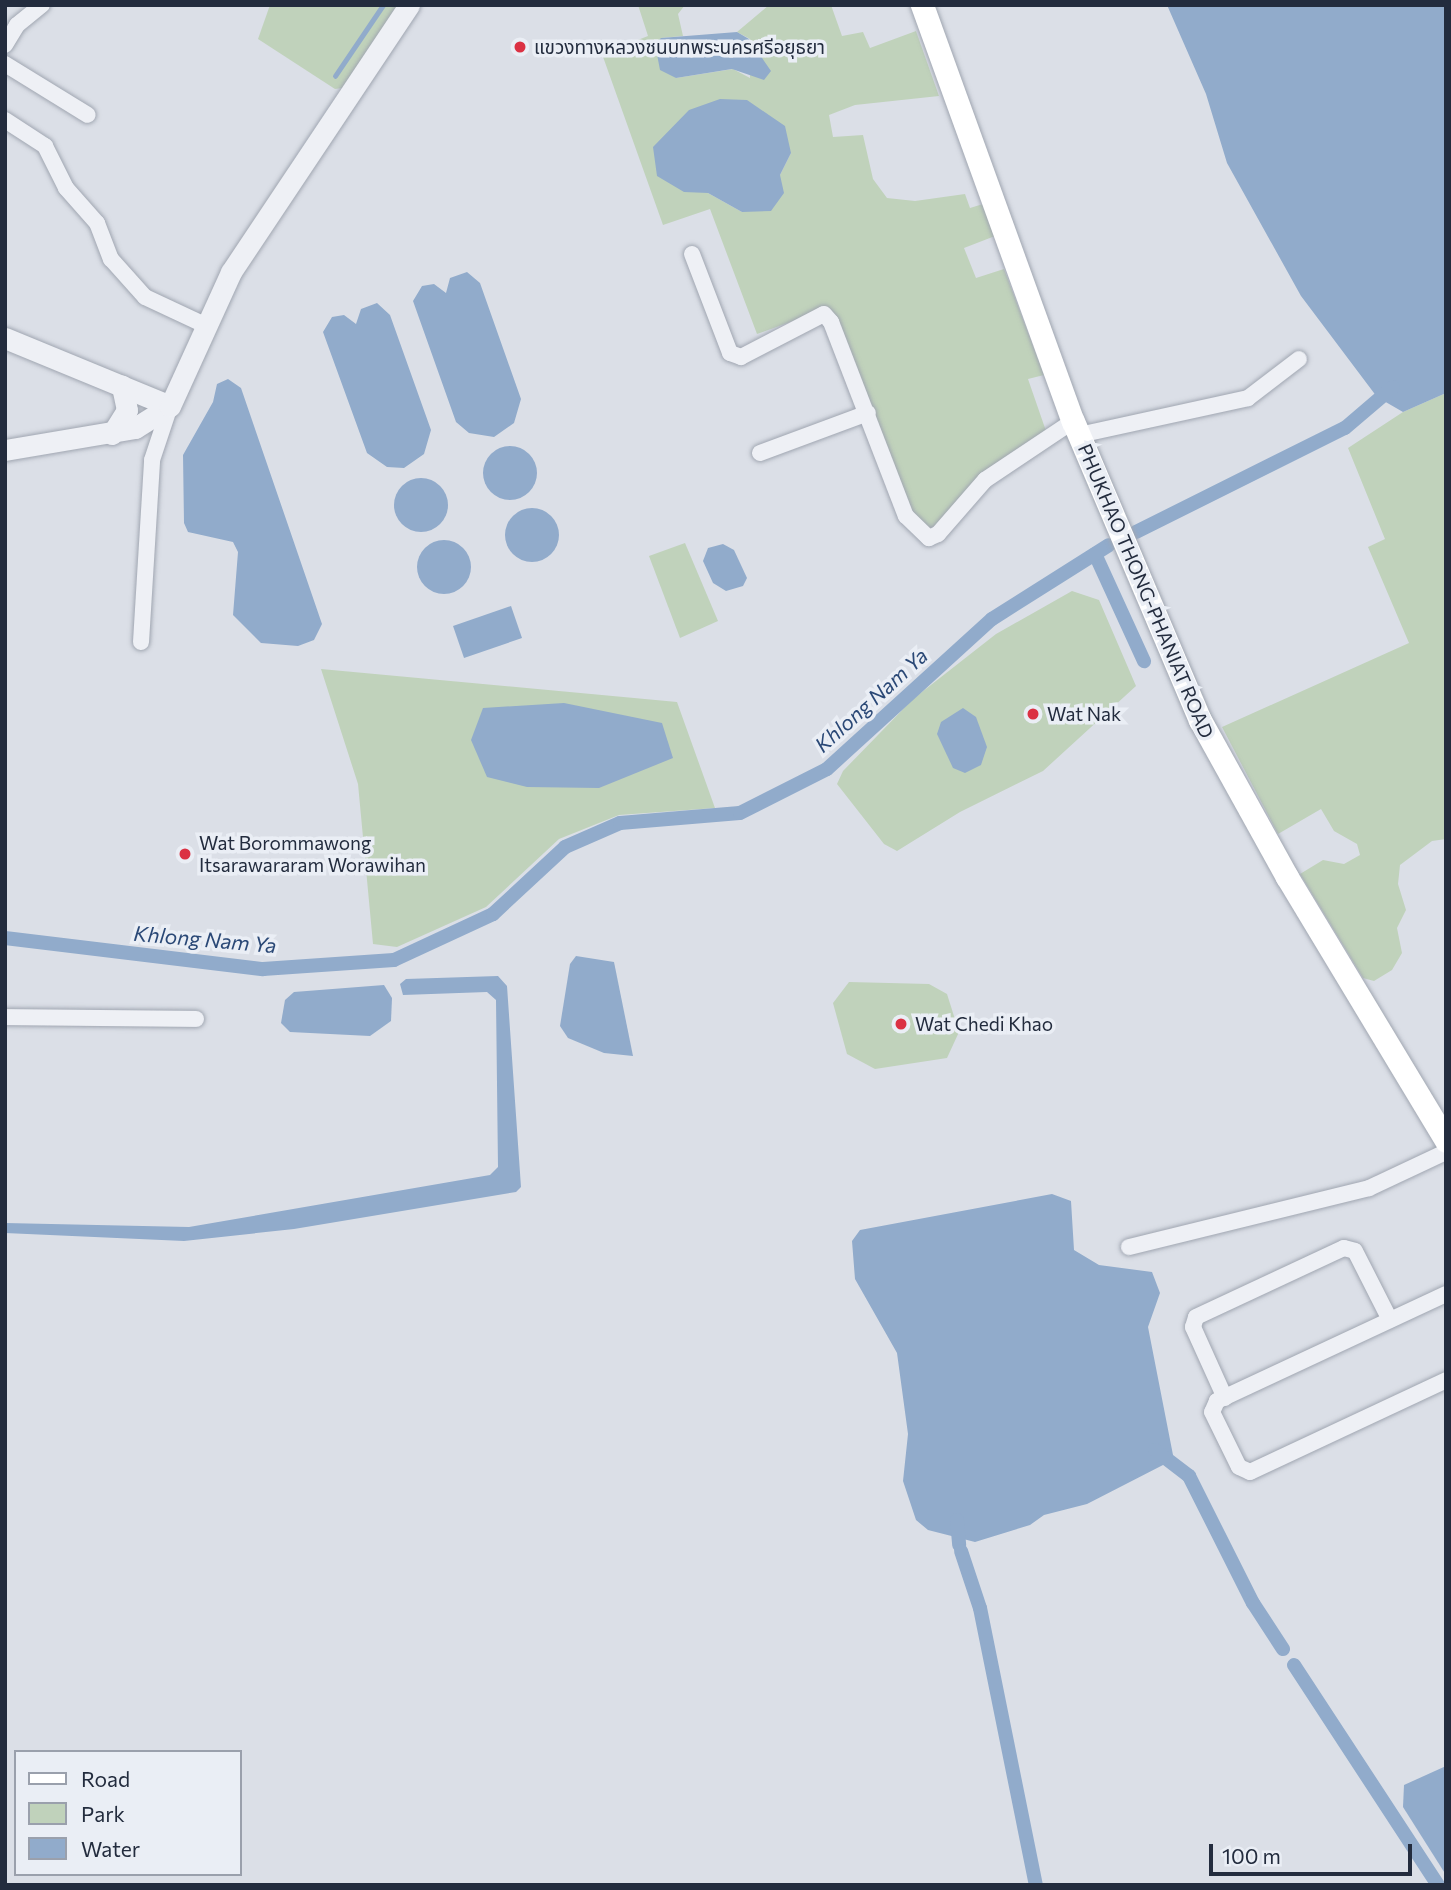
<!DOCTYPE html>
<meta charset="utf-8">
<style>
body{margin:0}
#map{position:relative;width:1451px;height:1890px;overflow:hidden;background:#dbdfe7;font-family:Commissioner,"Noto Sans Thai",sans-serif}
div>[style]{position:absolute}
.green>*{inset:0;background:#c0d2bb}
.water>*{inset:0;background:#91abcb}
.round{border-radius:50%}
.stream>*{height:4.5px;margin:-2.25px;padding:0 2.25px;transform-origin:2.25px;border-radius:2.25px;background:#91abcb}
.canal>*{height:14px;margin:-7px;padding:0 7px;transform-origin:7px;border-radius:7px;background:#91abcb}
.roads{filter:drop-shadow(0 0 2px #a0a6b1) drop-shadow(0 0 2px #a0a6b1)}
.minor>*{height:16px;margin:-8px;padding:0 8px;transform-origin:8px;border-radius:8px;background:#eef0f5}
.tertiary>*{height:21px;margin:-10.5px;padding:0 10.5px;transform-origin:10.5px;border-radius:10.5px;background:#eef0f5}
.secondary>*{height:23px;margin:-11.5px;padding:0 11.5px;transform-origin:11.5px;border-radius:11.5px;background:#fff}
.dots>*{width:19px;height:19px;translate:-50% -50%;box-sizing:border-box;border:4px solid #eaeef5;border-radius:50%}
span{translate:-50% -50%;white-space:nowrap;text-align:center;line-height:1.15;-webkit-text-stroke:7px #eaeef5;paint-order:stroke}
.poi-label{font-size:19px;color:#232c3e}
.left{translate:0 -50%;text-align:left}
.street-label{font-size:19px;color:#232c3e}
.water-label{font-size:21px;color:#2a4876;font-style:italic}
.frame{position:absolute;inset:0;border:7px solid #232c3e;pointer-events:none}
.legend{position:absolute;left:14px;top:1750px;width:228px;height:126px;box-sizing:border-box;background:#eaeef5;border:2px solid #9aa0ac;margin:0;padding:9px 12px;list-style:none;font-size:21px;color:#232c3e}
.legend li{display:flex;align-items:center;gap:14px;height:35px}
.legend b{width:35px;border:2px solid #9aa0ac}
.scale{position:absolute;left:1209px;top:1844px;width:203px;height:32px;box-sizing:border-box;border:4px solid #232c3e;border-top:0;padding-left:9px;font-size:21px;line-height:24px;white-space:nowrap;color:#232c3e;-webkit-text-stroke:5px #eaeef5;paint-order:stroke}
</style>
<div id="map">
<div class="green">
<i style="clip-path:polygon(270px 5px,398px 5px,342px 88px,335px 89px,258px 39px)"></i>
<i style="clip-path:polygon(evenodd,638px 5px,685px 5px,678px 14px,683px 36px,661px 38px,676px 78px,733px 69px,750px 78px,750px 39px,737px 32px,769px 5px,831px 5px,842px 36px,863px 32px,870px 48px,916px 31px,939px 96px,855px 105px,829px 115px,833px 137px,863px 135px,873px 179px,887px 198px,915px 201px,965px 194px,970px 208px,983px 204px,995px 236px,964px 248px,976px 278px,1004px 269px,1044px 375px,1028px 379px,1046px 431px,936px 526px,927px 529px,910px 509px,826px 309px,757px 334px,710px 209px,663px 225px,602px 54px,648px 36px,638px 5px,791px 153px,780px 175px,742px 212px,708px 193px,791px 153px)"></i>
<i style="clip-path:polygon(1446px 393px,1446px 839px,1432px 841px,1400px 865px,1398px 884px,1406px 910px,1397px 928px,1402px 953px,1392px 970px,1374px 981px,1363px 978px,1300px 874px,1323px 860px,1344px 864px,1360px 855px,1357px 844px,1334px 831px,1321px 809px,1278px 834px,1222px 727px,1409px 643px,1368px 547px,1385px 539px,1348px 448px,1403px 412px)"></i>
<i style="clip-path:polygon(685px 543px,718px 621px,680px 638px,649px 556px)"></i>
<i style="clip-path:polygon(1072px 591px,1099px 600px,1136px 686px,1043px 771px,960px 812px,897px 851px,884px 844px,837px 784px,843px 771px,913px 699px,996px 634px)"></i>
<i style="clip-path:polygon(321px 669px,677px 702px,715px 808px,619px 815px,559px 839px,486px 907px,397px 947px,373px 944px,358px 784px)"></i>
<i style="clip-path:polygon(849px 982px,929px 984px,947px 994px,959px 1032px,947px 1058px,875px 1069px,847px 1054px,833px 1003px)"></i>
</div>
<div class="water">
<i style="clip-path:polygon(1167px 5px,1446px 5px,1446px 393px,1403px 412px,1377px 397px,1301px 296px,1227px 163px,1206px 94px)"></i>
<i style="clip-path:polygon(737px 32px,749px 39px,771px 71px,764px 80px,732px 69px,676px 78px,660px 70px,655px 44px,661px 38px)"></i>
<i style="clip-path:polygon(720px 99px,747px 100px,785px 126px,791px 153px,780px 175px,784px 193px,771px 211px,742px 212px,708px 193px,684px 192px,657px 176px,653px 147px,689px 110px)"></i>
<i style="clip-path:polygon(467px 272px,480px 283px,521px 399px,514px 423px,494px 437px,469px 433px,456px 422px,413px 301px,422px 286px,434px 284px,446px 293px,450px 278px)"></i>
<i style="clip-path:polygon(377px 303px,390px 315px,431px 430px,424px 454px,404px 468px,387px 467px,367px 453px,323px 332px,332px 317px,344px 315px,356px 324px,361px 309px)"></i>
<i style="clip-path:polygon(228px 379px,241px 388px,322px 624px,314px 640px,298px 646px,261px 643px,233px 615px,238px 552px,233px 542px,188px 532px,184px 523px,183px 455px,213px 402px,217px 384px)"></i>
<i class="round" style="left:483px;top:446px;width:54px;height:54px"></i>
<i class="round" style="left:394px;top:478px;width:54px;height:54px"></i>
<i class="round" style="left:505px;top:508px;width:54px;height:54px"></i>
<i class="round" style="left:417px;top:540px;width:54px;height:54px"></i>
<i style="clip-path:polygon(723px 544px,734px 550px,747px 578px,743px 586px,726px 591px,713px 583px,703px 561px,708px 548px)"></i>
<i style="clip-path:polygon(511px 606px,522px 638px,464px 658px,453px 626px)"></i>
<i style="clip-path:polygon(564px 703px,662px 723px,673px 758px,599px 788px,527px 787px,487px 777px,471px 740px,483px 708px)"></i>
<i style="clip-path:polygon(963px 708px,976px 717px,987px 747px,981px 765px,965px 773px,953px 768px,937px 734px,941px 722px)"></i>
<i style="clip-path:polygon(576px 956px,614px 962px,633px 1056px,604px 1053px,568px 1038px,560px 1026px,570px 964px)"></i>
<i style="clip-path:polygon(498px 976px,507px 986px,521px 1187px,516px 1192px,294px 1229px,184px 1241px,5px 1233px,5px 1223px,189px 1227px,490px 1175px,498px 1167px,496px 1000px,487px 992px,403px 995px,400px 984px,406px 979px)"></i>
<i style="clip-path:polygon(384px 985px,392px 998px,391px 1021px,370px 1036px,290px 1032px,281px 1023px,285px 1000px,294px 992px)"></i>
<i style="clip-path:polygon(1052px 1194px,1071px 1201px,1074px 1250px,1099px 1265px,1152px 1272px,1160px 1293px,1148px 1327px,1173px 1455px,1163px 1465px,1087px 1504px,1044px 1515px,1030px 1525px,975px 1542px,928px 1530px,916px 1520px,903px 1481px,908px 1434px,897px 1353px,855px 1279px,852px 1241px,860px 1230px)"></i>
<i style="clip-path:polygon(1446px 1766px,1446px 1875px,1403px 1807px,1404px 1785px)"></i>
</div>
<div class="stream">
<i style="left:335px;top:76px;width:86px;rotate:-55.9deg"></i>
</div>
<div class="canal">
<i style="left:1136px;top:532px;width:233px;rotate:-26.5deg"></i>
<i style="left:1345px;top:428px;width:63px;rotate:-40.5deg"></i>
<i style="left:1095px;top:554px;width:118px;rotate:65.4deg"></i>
<i style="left:5px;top:938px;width:260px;rotate:6.9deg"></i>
<i style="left:263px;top:969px;width:131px;rotate:-3.9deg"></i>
<i style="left:394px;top:960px;width:109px;rotate:-24.9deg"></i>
<i style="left:493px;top:914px;width:98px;rotate:-42.9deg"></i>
<i style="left:565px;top:847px;width:60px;rotate:-23.6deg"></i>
<i style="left:620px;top:823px;width:120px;rotate:-4.8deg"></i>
<i style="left:740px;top:813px;width:97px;rotate:-26.8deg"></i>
<i style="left:827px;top:769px;width:223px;rotate:-42.3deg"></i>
<i style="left:992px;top:619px;width:138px;rotate:-32.3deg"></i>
<i style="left:1155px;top:1450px;width:43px;rotate:37.4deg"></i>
<i style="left:1189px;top:1476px;width:142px;rotate:63.3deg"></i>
<i style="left:1253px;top:1603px;width:55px;rotate:56.9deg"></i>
<i style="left:957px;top:1520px;width:25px;rotate:85deg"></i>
<i style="left:961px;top:1551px;width:60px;rotate:71.6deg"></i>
<i style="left:980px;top:1608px;width:283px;rotate:78.6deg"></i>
<i style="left:1294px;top:1665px;width:263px;rotate:56.8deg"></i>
</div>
<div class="roads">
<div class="minor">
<i style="left:5px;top:45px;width:23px;rotate:-59deg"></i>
<i style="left:17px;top:25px;width:32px;rotate:-39deg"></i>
<i style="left:5px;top:64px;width:97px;rotate:31.6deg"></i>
<i style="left:5px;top:120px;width:48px;rotate:33deg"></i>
<i style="left:45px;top:146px;width:47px;rotate:63.4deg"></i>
<i style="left:66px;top:188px;width:47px;rotate:48.5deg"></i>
<i style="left:97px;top:223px;width:39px;rotate:69deg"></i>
<i style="left:111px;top:259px;width:51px;rotate:48.2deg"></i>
<i style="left:145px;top:297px;width:66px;rotate:25deg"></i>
<i style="left:692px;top:254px;width:106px;rotate:69deg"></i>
<i style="left:730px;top:353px;width:12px;rotate:20deg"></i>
<i style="left:741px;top:357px;width:93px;rotate:-27.4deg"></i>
<i style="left:824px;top:314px;width:11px;rotate:49deg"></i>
<i style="left:831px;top:322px;width:208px;rotate:68.9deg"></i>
<i style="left:906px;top:516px;width:32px;rotate:44deg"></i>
<i style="left:929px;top:538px;width:10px;rotate:-24deg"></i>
<i style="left:938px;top:534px;width:72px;rotate:-49deg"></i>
<i style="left:985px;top:480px;width:106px;rotate:-33.8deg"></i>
<i style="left:1079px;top:435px;width:173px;rotate:-12.3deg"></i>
<i style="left:1248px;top:398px;width:64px;rotate:-37.4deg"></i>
<i style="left:760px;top:453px;width:115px;rotate:-20.3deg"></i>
<i style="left:141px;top:642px;width:182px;rotate:-86.5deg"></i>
<i style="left:152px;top:460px;width:57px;rotate:-71.6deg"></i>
<i style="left:5px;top:1017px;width:191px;rotate:0.6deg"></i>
<i style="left:1129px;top:1247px;width:247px;rotate:-13.8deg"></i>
<i style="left:1369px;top:1188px;width:85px;rotate:-25.1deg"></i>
<i style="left:1446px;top:1294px;width:253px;rotate:155deg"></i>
<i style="left:1217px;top:1401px;width:12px;rotate:114deg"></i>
<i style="left:1212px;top:1412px;width:61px;rotate:63.9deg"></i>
<i style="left:1239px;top:1467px;width:12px;rotate:24deg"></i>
<i style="left:1250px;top:1472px;width:217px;rotate:-25.1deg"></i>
<i style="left:1225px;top:1398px;width:78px;rotate:-114.3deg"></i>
<i style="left:1193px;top:1327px;width:10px;rotate:-73deg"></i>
<i style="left:1196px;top:1317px;width:163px;rotate:-25deg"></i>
<i style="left:1344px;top:1248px;width:11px;rotate:15deg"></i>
<i style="left:1355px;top:1251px;width:77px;rotate:63.1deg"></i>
</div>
<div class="tertiary">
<i style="left:5px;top:338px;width:178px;rotate:22.4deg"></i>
<i style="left:112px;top:434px;width:28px;rotate:-58deg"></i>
<i style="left:127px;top:410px;width:25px;rotate:-102deg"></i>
<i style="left:5px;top:450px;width:132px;rotate:-9.6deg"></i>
<i style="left:135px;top:428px;width:41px;rotate:-32.2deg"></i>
<i style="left:170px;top:406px;width:147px;rotate:-65.5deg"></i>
<i style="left:231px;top:272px;width:321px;rotate:-56.3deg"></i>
</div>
<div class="secondary">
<i style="left:922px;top:5px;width:443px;rotate:70.1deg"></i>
<i style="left:1073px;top:421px;width:325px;rotate:67deg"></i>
<i style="left:1200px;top:720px;width:179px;rotate:61deg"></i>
<i style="left:1287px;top:877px;width:308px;rotate:58.9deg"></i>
</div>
</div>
<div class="dots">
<i style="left:520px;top:47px;background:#db3143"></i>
<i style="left:1033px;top:714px;background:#db3143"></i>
<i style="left:185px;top:854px;background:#db3143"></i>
<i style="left:901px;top:1024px;background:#db3143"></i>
</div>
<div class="poi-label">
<span class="left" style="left:534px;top:47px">แขวงทางหลวงชนบทพระนครศรีอยุธยา</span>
<span class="left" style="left:1047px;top:714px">Wat Nak</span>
<span class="left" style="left:199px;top:854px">Wat Borommawong<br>Itsarawararam Worawihan</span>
<span class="left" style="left:915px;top:1024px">Wat Chedi Khao</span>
</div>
<div class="street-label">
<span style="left:1146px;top:591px;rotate:67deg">PHUKHAO THONG-PHANIAT ROAD</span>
</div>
<div class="water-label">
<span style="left:871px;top:700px;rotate:-42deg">Khlong Nam Ya</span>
<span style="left:205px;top:939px;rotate:5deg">Khlong Nam Ya</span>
</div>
<div class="frame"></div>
<ul class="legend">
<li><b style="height:9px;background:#fff"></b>Road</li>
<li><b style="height:19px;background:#c0d2bb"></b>Park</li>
<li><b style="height:19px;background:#91abcb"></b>Water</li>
</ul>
<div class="scale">100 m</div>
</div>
